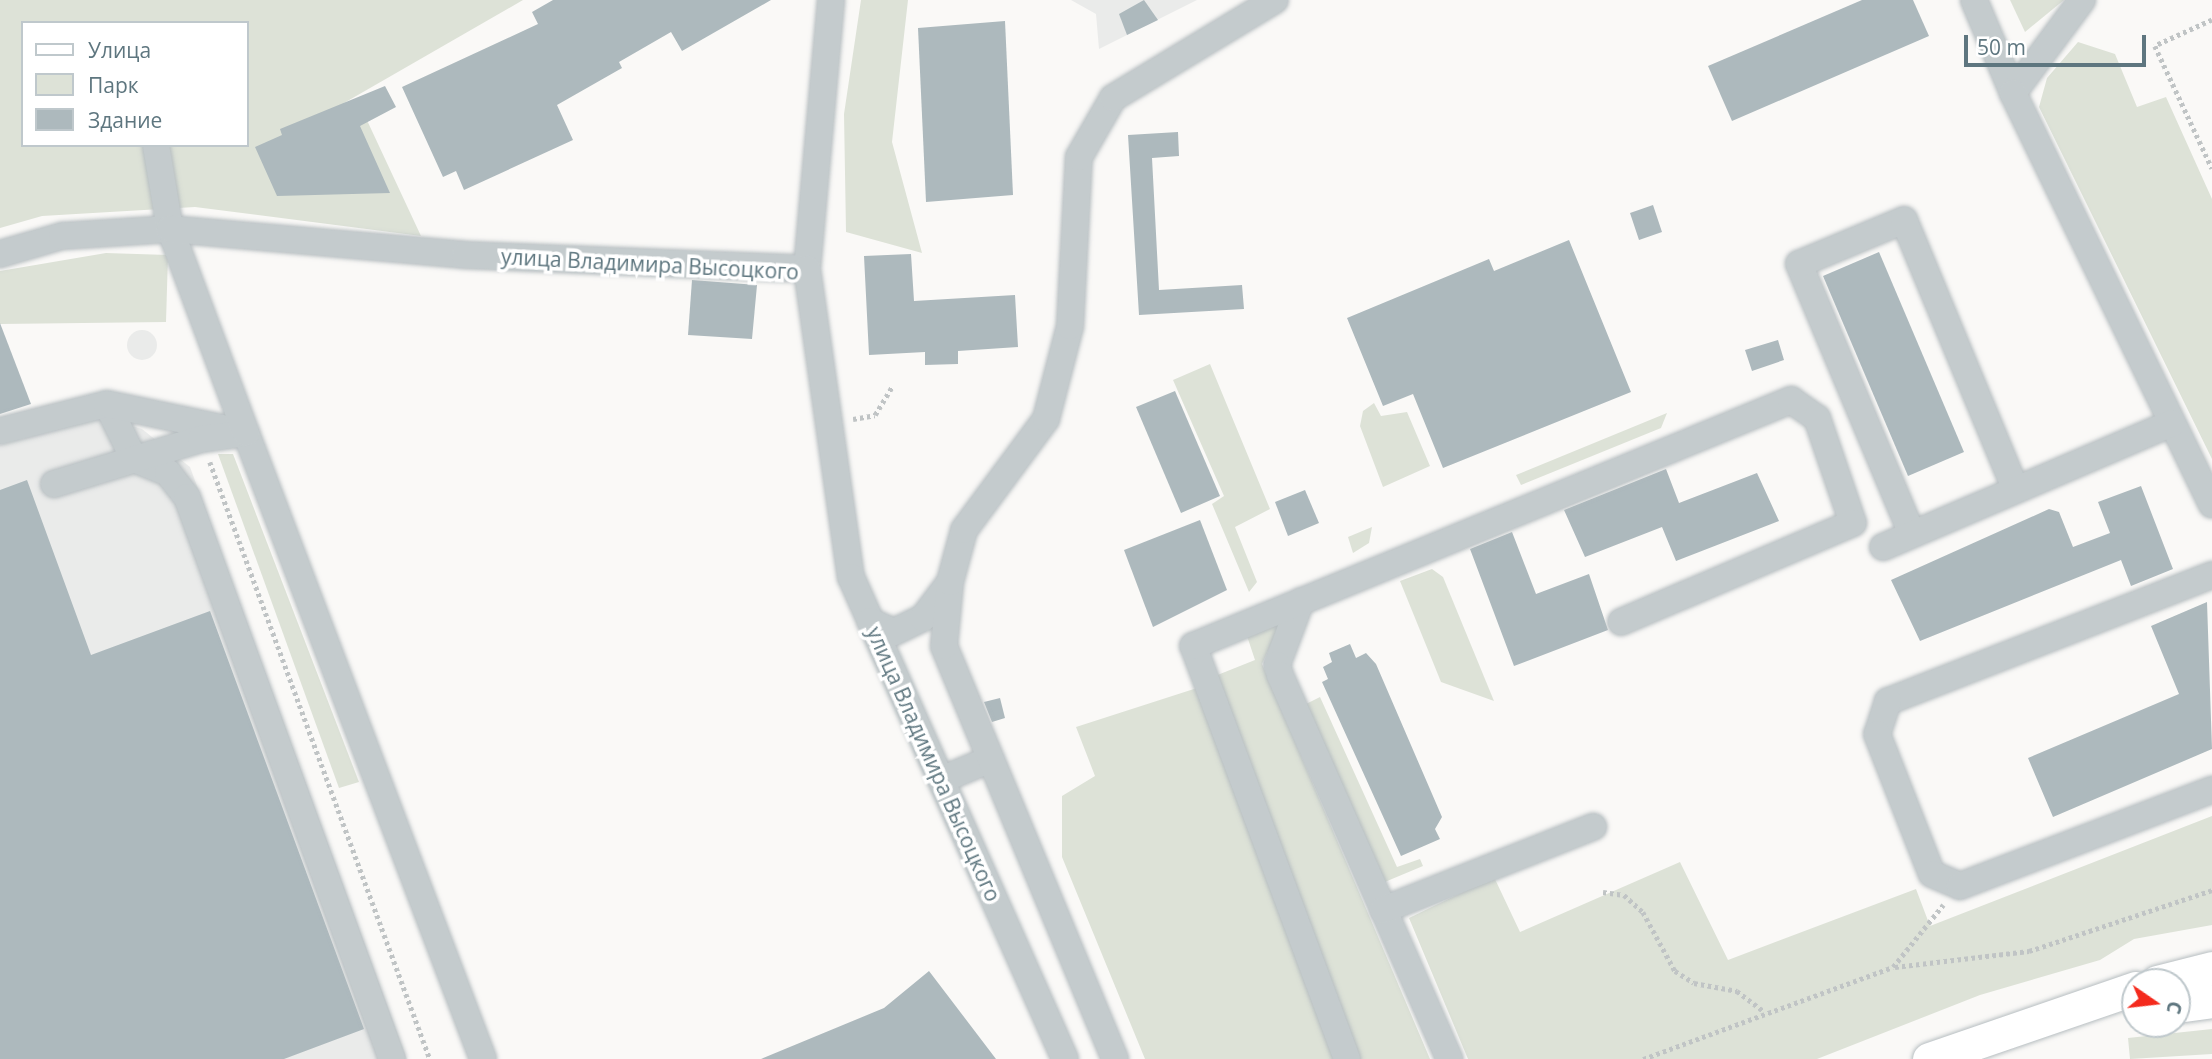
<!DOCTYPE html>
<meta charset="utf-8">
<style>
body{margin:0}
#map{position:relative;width:2212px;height:1059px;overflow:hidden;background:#faf9f7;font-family:"Open Sans",sans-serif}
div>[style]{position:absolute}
.built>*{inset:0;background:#eaebea}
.round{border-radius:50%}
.green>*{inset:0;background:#dde2d7}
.building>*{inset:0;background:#adb9bd}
.path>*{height:4.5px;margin-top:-2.25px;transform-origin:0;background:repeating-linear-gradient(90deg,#c0c4c5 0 3.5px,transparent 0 7px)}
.roads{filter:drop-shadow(0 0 2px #b7bec1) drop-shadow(0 0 2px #b7bec1)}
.minor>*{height:26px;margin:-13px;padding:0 13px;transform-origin:13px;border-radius:13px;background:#c4cbcd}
.major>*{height:33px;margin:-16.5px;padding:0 16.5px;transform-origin:16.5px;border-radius:16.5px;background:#fff}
span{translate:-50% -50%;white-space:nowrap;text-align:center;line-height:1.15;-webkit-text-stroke:7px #fff;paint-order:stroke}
.street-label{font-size:21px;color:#5e767f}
.legend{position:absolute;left:21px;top:21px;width:228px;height:126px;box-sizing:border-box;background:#fff;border:2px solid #bfc8cc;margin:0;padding:9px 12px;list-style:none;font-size:21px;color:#5e767f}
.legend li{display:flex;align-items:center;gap:14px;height:35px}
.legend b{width:35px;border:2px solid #bfc8cc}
.north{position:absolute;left:2121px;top:968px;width:70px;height:70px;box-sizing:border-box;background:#fff;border:2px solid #bfc8cc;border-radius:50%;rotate:104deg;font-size:19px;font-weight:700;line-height:28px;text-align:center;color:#5e767f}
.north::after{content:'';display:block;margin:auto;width:24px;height:32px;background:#f42a1d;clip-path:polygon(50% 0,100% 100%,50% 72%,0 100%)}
.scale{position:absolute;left:1964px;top:35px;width:182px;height:32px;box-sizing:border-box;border:4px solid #5e767f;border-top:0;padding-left:9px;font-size:21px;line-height:24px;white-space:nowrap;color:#5e767f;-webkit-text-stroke:5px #fff;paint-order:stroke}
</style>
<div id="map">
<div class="built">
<i style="clip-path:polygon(1071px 0,1197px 0,1099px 49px,1096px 14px)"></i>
<i class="round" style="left:127px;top:330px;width:30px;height:30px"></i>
<i style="clip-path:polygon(102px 417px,142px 429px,190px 467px,407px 1059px,0 1059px,0 445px)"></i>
</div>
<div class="green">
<i style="clip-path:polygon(evenodd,0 0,523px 0,344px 103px,358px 101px,421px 236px,195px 207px,42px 216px,0 228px,0 0,23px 23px,247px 23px,247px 145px,23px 145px,23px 23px)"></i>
<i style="clip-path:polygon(861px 0,908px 0,892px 142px,922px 253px,846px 232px,844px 114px)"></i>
<i style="clip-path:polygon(2010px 0,2064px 0,2025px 32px)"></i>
<i style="clip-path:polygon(2078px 42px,2115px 54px,2137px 107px,2166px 97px,2212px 199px,2212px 459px,2039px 107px,2047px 78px)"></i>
<i style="clip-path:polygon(106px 253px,168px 255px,166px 322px,0 324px,0 271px)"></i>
<i style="clip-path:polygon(1210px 364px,1270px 509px,1235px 527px,1257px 582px,1249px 592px,1212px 504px,1224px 496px,1173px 380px)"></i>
<i style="clip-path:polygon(1374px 403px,1381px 416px,1407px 412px,1430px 466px,1383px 487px,1360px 426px,1363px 411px)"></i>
<i style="clip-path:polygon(1667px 413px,1661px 428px,1521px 485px,1516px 475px)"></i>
<i style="clip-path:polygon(218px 454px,233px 454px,359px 782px,339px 788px)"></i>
<i style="clip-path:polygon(1372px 527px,1369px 543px,1353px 553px,1348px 537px)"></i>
<i style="clip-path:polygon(1432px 569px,1443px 577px,1494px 701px,1441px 682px,1400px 581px)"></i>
<i style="clip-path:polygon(1282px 620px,1262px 664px,1430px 1059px,1360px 1059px,1215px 676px,1255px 660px,1247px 636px)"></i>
<i style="clip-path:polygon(1197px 688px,1341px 1059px,1145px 1059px,1062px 857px,1062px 796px,1095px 776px,1076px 727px)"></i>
<i style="clip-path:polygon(1320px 697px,1397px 867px,1420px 859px,1423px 866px,1380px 884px,1302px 706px)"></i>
<i style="clip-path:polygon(2212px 816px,2212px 925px,2134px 939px,2100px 960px,1980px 995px,1817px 1059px,1468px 1059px,1409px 918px,1494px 877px,1520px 932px,1680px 862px,1728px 960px,1916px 889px,1930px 926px)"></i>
<i style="clip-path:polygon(2212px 1029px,2212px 1054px,2130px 1059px,2128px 1038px)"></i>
</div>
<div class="building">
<i style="clip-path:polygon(553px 0,771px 0,682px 51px,671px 32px,619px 62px,622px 68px,557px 105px,573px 140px,464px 190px,456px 171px,443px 177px,402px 87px,538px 24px,532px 12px)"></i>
<i style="clip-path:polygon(1144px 0,1158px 20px,1127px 35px,1119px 14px)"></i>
<i style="clip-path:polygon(1862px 0,1913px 0,1929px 36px,1732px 121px,1708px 66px)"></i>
<i style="clip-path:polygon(1005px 21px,1013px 195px,926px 202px,918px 28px)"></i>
<i style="clip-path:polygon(385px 86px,396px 107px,360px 126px,390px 193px,277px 196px,255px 147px,282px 135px,280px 129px)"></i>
<i style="clip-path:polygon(1178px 132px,1179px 156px,1152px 158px,1159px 290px,1242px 285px,1244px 309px,1139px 315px,1128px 135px)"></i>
<i style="clip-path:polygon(1653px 205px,1662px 232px,1639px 240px,1630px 213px)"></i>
<i style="clip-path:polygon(1569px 240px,1631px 392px,1443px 468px,1413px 394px,1383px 406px,1347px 318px,1489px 259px,1494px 271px)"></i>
<i style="clip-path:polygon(1879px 252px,1964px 452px,1908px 476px,1823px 276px)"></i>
<i style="clip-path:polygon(911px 254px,914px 301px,1015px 295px,1018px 347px,958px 351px,958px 364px,925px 365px,925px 352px,869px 355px,864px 256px)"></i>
<i style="clip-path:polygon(692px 280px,757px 285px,752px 339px,688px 335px)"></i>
<i style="clip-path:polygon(0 323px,31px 404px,0 414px)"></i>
<i style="clip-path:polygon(1778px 340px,1784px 360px,1752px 371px,1745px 350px)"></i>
<i style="clip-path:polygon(1175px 391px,1220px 496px,1181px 513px,1136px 407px)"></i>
<i style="clip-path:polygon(1666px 469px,1679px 503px,1757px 473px,1779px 521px,1676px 561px,1662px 527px,1585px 557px,1564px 510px)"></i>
<i style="clip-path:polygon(27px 480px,91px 655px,210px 611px,364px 1029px,284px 1059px,0 1059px,0 490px)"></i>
<i style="clip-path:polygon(2141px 486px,2173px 569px,2131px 586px,2121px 560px,1920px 641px,1891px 580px,2049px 509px,2059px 512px,2073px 547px,2110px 533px,2098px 502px)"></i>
<i style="clip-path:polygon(1305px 490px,1319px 523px,1288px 536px,1275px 502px)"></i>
<i style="clip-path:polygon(1200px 520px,1227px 590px,1153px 627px,1124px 550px)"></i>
<i style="clip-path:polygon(1512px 532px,1536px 594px,1589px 574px,1608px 630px,1514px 666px,1470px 549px)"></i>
<i style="clip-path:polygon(2207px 602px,2212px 749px,2053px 817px,2028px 758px,2179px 694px,2151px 626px)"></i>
<i style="clip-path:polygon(1350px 644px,1356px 658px,1366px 653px,1376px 664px,1442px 817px,1435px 829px,1440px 839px,1401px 856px,1322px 682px,1328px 679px,1323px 667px,1332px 662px,1329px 653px)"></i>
<i style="clip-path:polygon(1000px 698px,1005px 718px,992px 722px,984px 702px)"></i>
<i style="clip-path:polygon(929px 971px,996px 1059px,761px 1059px,884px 1008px)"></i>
</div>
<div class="path">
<i style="left:2212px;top:20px;width:63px;rotate:155.5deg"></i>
<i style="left:2155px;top:46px;width:135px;rotate:65deg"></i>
<i style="left:853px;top:419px;width:22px;rotate:-10deg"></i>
<i style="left:875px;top:415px;width:33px;rotate:-59deg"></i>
<i style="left:210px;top:462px;width:636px;rotate:69.77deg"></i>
<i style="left:1603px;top:892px;width:21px;rotate:8deg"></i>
<i style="left:1624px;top:895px;width:25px;rotate:42deg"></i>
<i style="left:1643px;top:912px;width:67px;rotate:61.5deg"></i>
<i style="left:1675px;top:971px;width:22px;rotate:32deg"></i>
<i style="left:1694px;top:983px;width:44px;rotate:10.5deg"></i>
<i style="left:1737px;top:991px;width:34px;rotate:37deg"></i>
<i style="left:1895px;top:967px;width:135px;rotate:-6.8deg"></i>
<i style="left:2029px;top:951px;width:193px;rotate:-18.4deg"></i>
<i style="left:1643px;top:1059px;width:266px;rotate:-20.2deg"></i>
<i style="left:1893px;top:967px;width:80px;rotate:-51.1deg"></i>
</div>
<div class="roads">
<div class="minor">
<i style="left:1974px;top:0;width:101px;rotate:67.2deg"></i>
<i style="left:2082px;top:0;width:116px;rotate:126.6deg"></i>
<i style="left:2013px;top:93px;width:457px;rotate:64.2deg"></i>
<i style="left:0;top:254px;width:65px;rotate:-16.2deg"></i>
<i style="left:62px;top:236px;width:108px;rotate:-3.7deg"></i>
<i style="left:170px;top:229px;width:85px;rotate:-99.5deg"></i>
<i style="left:807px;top:269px;width:270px;rotate:-84.9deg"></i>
<i style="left:107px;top:404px;width:61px;rotate:63.9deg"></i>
<i style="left:134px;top:459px;width:37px;rotate:22deg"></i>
<i style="left:168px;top:473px;width:31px;rotate:52deg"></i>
<i style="left:187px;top:497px;width:598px;rotate:69.96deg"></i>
<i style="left:0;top:431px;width:110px;rotate:-14.2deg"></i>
<i style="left:107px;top:404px;width:142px;rotate:11.8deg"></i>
<i style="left:246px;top:433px;width:669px;rotate:69.26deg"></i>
<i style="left:54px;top:484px;width:154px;rotate:-17deg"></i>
<i style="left:201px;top:439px;width:45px;rotate:-7.6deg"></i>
<i style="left:246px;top:433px;width:218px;rotate:-110.4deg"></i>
<i style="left:170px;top:229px;width:296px;rotate:5deg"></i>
<i style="left:465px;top:255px;width:342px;rotate:2.3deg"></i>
<i style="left:807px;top:269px;width:311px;rotate:81.9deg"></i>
<i style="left:851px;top:577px;width:527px;rotate:66.06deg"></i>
<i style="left:1912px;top:534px;width:293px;rotate:-112.7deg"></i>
<i style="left:1799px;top:264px;width:114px;rotate:-22.7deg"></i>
<i style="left:1904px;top:220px;width:292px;rotate:67.5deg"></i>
<i style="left:1883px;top:547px;width:314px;rotate:-23.2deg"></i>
<i style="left:2212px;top:575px;width:348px;rotate:158.7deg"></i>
<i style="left:1888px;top:701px;width:35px;rotate:108deg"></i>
<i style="left:1877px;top:734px;width:150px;rotate:68.6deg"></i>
<i style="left:1932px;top:874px;width:30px;rotate:23deg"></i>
<i style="left:1960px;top:886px;width:270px;rotate:-20.9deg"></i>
<i style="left:1301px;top:601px;width:68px;rotate:110.6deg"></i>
<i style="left:1277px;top:665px;width:10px;rotate:73deg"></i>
<i style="left:1280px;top:675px;width:420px;rotate:66.2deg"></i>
<i style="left:870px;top:621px;width:26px;rotate:25deg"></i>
<i style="left:894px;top:632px;width:32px;rotate:-26deg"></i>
<i style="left:923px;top:618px;width:45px;rotate:-53.1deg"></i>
<i style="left:941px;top:780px;width:54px;rotate:-22.8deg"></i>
<i style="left:1383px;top:910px;width:226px;rotate:-21.6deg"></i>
<i style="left:1115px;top:1059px;width:447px;rotate:-112.5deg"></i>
<i style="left:944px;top:646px;width:64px;rotate:-84.6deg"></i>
<i style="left:950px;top:582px;width:54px;rotate:-74.9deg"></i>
<i style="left:964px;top:530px;width:138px;rotate:-53.5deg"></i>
<i style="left:1046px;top:419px;width:96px;rotate:-75.5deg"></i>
<i style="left:1070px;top:326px;width:169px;rotate:-87deg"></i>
<i style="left:1079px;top:157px;width:68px;rotate:-60deg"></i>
<i style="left:1113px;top:98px;width:189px;rotate:-31.2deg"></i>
<i style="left:1347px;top:1059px;width:441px;rotate:-110.4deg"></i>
<i style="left:1193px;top:646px;width:647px;rotate:-22.36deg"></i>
<i style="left:1791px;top:400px;width:32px;rotate:35deg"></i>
<i style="left:1817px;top:418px;width:111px;rotate:71.1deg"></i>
<i style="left:1853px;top:523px;width:252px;rotate:156.9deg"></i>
</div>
<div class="major">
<i style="left:2157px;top:982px;width:57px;rotate:-14.3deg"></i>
<i style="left:2177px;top:1006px;width:35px;rotate:-8deg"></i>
<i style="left:1929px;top:1059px;width:218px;rotate:-19deg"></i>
</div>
</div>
<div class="street-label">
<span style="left:650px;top:264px;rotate:3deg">улица Владимира Высоцкого</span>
<span style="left:934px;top:764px;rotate:66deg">улица Владимира Высоцкого</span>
</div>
<ul class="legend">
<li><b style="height:9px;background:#fff"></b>Улица</li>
<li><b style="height:19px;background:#dde2d7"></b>Парк</li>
<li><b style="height:19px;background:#adb9bd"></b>Здание</li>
</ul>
<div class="north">С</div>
<div class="scale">50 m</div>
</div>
